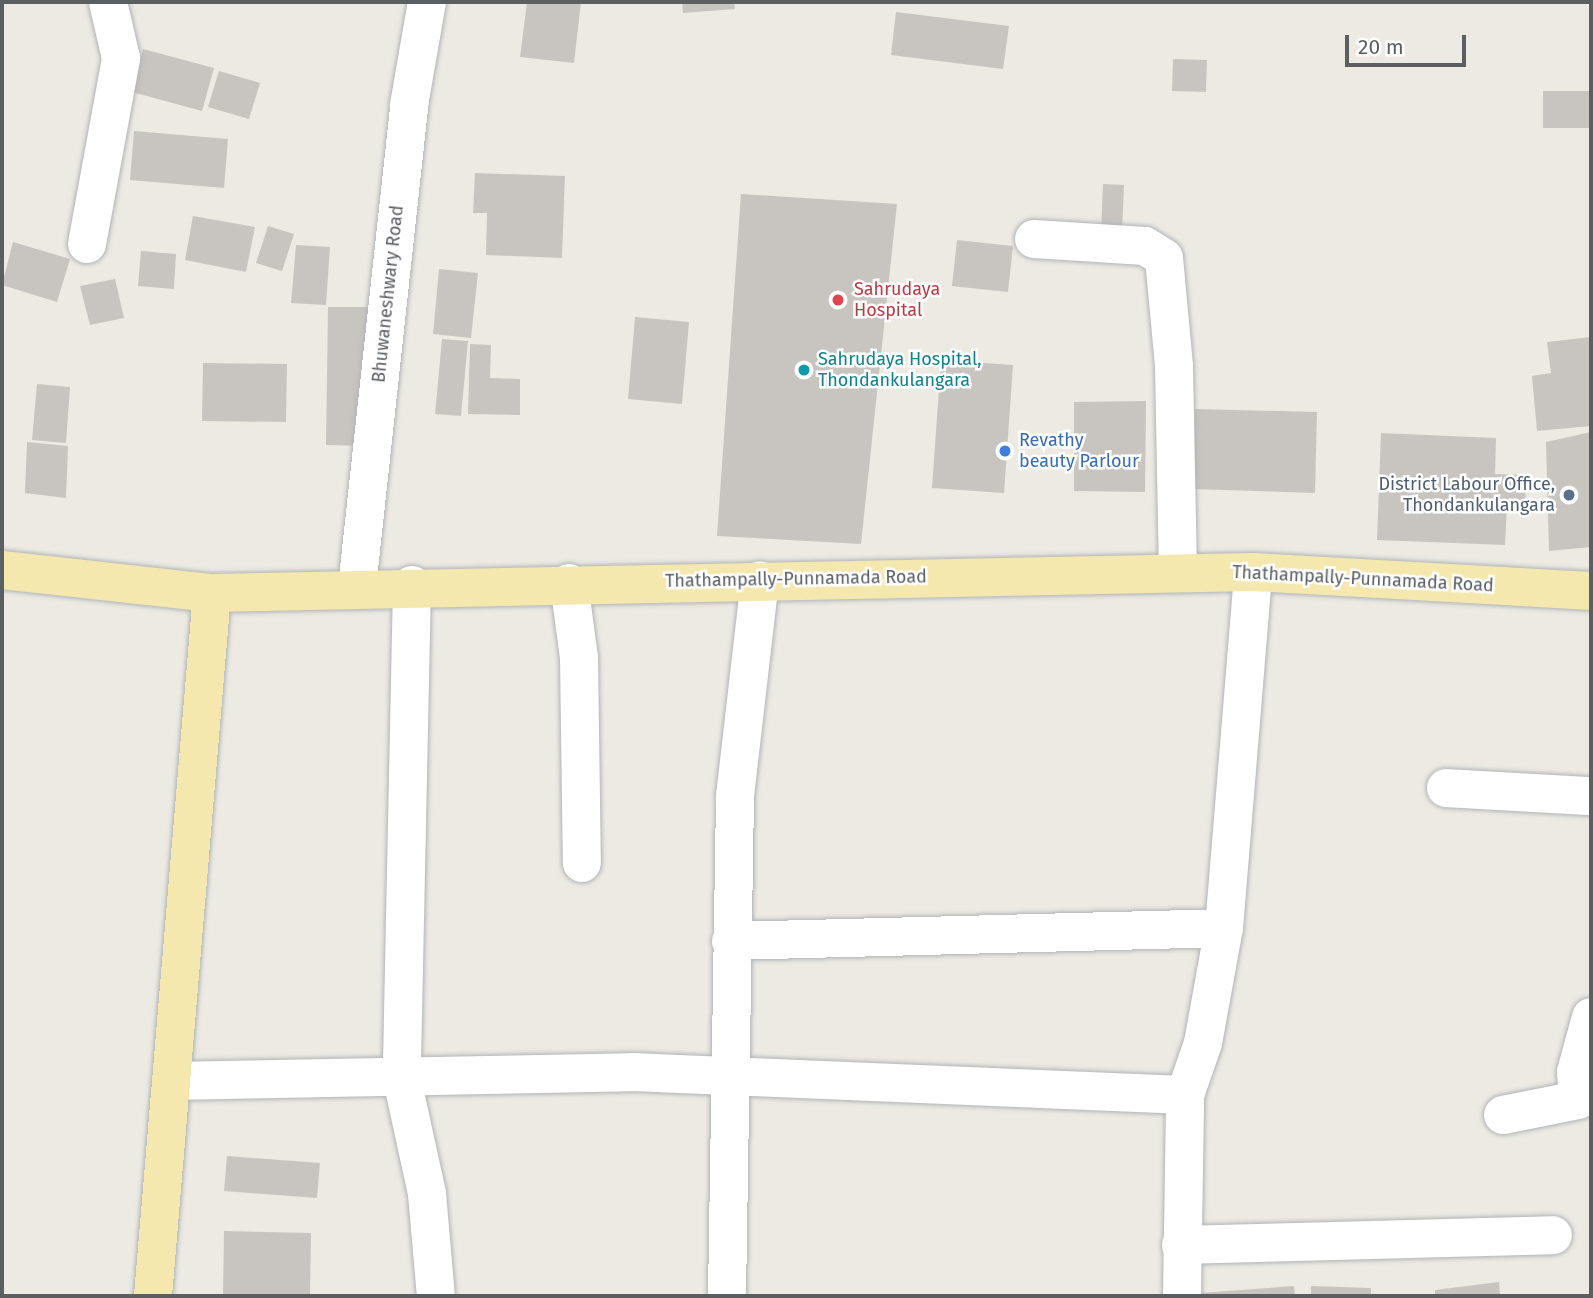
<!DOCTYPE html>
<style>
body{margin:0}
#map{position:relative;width:1593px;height:1298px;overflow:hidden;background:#eceae3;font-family:"Fira Sans",sans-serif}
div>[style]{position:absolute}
.building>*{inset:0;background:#c8c5c0}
.roads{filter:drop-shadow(0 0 2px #b1b4b7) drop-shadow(0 0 2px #b1b4b7)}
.minor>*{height:38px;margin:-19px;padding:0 19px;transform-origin:19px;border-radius:19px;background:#fff}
.major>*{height:38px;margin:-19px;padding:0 19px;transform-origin:19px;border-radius:19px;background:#f5e8af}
.dots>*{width:19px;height:19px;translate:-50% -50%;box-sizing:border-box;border:4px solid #fff;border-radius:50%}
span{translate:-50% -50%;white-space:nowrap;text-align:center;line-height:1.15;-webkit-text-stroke:5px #fff;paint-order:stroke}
.health-label{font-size:18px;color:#be3a42}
.left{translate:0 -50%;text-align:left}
.street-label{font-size:18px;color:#5b5f62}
.culture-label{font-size:18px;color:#0d838f}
.shop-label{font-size:18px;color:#366cbe}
.service-label{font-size:18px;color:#4e5e75}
.right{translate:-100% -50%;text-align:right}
.frame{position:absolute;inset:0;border:4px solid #5b5f62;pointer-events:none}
.scale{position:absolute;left:1345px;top:35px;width:121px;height:32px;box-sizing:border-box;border:4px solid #5b5f62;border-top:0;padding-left:9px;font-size:21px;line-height:24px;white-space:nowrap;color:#5b5f62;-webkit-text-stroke:5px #fff;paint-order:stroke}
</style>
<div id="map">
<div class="building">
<i style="clip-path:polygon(527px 2px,581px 2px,574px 63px,520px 57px)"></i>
<i style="clip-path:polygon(682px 2px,734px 2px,735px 9px,683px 13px)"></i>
<i style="clip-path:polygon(896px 12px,1009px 26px,1003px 69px,891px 55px)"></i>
<i style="clip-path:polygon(143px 49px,214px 68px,202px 111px,132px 92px)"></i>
<i style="clip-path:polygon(1173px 59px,1207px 60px,1206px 92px,1172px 91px)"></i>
<i style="clip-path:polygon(219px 71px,260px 83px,249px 119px,208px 107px)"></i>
<i style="clip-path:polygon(1543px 91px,1589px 91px,1589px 128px,1543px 128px)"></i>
<i style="clip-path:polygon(134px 131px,228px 139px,224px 188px,130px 180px)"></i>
<i style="clip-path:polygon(475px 173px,565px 176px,562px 258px,486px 255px,487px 213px,473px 213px)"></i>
<i style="clip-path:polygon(1103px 184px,1124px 185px,1122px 234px,1101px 232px)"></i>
<i style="clip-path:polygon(741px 194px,897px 204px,861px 544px,717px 536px)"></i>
<i style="clip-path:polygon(193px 216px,255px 227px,246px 272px,185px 260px)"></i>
<i style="clip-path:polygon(268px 226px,294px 234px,282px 271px,256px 263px)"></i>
<i style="clip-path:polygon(957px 240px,1013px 246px,1008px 292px,952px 286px)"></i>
<i style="clip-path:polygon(13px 242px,70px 259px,57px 302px,2px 285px)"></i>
<i style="clip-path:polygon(296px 245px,330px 247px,326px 305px,291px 303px)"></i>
<i style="clip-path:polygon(141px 251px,176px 254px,174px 289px,138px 286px)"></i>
<i style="clip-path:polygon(439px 269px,478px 273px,471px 338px,433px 334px)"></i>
<i style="clip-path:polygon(115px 279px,124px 318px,90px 325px,80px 286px)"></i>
<i style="clip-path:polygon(328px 307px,372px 307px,371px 446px,326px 445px)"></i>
<i style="clip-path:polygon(635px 317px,689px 322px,682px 404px,628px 399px)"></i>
<i style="clip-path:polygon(1591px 337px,1591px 426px,1537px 431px,1532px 376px,1551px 373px,1547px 342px)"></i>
<i style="clip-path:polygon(442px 339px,468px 341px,461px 416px,435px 414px)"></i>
<i style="clip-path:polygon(470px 344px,491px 345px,490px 378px,520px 379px,520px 415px,468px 414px)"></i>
<i style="clip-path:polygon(941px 360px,1013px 365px,1004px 493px,932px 488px)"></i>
<i style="clip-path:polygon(203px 363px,287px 364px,286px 422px,202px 421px)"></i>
<i style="clip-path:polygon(37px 384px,70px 387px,66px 443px,32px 440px)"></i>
<i style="clip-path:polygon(1146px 401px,1145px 492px,1074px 491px,1074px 402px)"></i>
<i style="clip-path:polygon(1195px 409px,1317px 412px,1315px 493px,1193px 489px)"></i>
<i style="clip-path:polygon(1591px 432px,1591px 547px,1549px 551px,1546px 442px)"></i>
<i style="clip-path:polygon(1381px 433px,1496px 438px,1495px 474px,1526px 475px,1525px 506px,1507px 505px,1505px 545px,1377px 540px)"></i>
<i style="clip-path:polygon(27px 442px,68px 446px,66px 498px,25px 493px)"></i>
<i style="clip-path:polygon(227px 1156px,320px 1163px,317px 1198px,224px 1191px)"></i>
<i style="clip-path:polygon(224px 1231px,311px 1233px,310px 1296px,223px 1296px)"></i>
<i style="clip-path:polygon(1499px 1282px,1500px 1296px,1435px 1296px,1435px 1290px)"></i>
<i style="clip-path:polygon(1294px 1286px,1295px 1296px,1200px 1296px,1200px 1293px)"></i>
<i style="clip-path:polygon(1311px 1286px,1371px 1288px,1371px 1296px,1311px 1296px)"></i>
</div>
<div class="roads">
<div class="minor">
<i style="left:1034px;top:239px;width:111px;rotate:3.6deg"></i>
<i style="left:1145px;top:246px;width:22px;rotate:32deg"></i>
<i style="left:1164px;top:258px;width:108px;rotate:84.7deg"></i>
<i style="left:1174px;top:366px;width:207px;rotate:88.9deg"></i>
<i style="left:87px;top:244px;width:189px;rotate:-79.6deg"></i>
<i style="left:121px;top:58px;width:57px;rotate:-103.1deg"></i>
<i style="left:569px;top:583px;width:76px;rotate:82.4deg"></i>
<i style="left:579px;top:658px;width:205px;rotate:89.2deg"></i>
<i style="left:412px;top:585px;width:494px;rotate:91.2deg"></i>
<i style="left:402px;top:1079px;width:118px;rotate:77.7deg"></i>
<i style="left:427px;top:1194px;width:102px;rotate:85deg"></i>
<i style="left:357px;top:587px;width:485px;rotate:-83.8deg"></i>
<i style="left:409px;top:105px;width:105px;rotate:-80.1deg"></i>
<i style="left:1446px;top:788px;width:145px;rotate:3.2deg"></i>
<i style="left:731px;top:941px;width:493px;rotate:-1.5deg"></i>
<i style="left:171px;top:1081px;width:461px;rotate:-1.1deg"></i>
<i style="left:632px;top:1072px;width:553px;rotate:2.38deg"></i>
<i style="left:1503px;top:1115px;width:76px;rotate:-11.3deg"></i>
<i style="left:1578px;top:1100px;width:28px;rotate:-94deg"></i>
<i style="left:1576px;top:1072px;width:57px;rotate:-74.7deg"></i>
<i style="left:1181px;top:1245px;width:372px;rotate:-1.5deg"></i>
<i style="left:727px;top:1296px;width:500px;rotate:-89.08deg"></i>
<i style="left:735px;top:796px;width:217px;rotate:-83.4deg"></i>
<i style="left:1182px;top:1296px;width:201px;rotate:-89.1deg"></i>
<i style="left:1185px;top:1095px;width:55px;rotate:-70.9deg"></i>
<i style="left:1203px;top:1043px;width:117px;rotate:-79.7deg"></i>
<i style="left:1224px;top:928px;width:357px;rotate:-85.3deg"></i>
</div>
<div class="major">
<i style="left:2px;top:570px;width:211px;rotate:6.3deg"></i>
<i style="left:212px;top:593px;width:1041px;rotate:-1.16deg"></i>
<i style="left:1253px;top:572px;width:339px;rotate:3.2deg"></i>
<i style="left:153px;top:1296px;width:705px;rotate:-85.2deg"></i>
</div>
</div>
<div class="dots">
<i style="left:838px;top:300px;background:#e0444e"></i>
<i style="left:804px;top:370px;background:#0f9aa8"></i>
<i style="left:1005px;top:451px;background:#3f7fe0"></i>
<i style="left:1569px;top:495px;background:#5c6f8a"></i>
</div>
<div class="health-label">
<span class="left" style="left:854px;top:300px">Sahrudaya<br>Hospital</span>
</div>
<div class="street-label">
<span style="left:388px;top:294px;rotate:-84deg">Bhuwaneshwary Road</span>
<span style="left:796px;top:579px;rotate:-1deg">Thathampally-Punnamada Road</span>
<span style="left:1363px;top:579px;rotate:3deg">Thathampally-Punnamada Road</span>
</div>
<div class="culture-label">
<span class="left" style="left:818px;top:370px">Sahrudaya Hospital,<br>Thondankulangara</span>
</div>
<div class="shop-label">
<span class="left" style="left:1019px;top:451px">Revathy<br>beauty Parlour</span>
</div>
<div class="service-label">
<span class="right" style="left:1555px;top:495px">District Labour Office,<br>Thondankulangara</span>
</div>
<div class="frame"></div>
<div class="scale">20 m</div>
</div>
